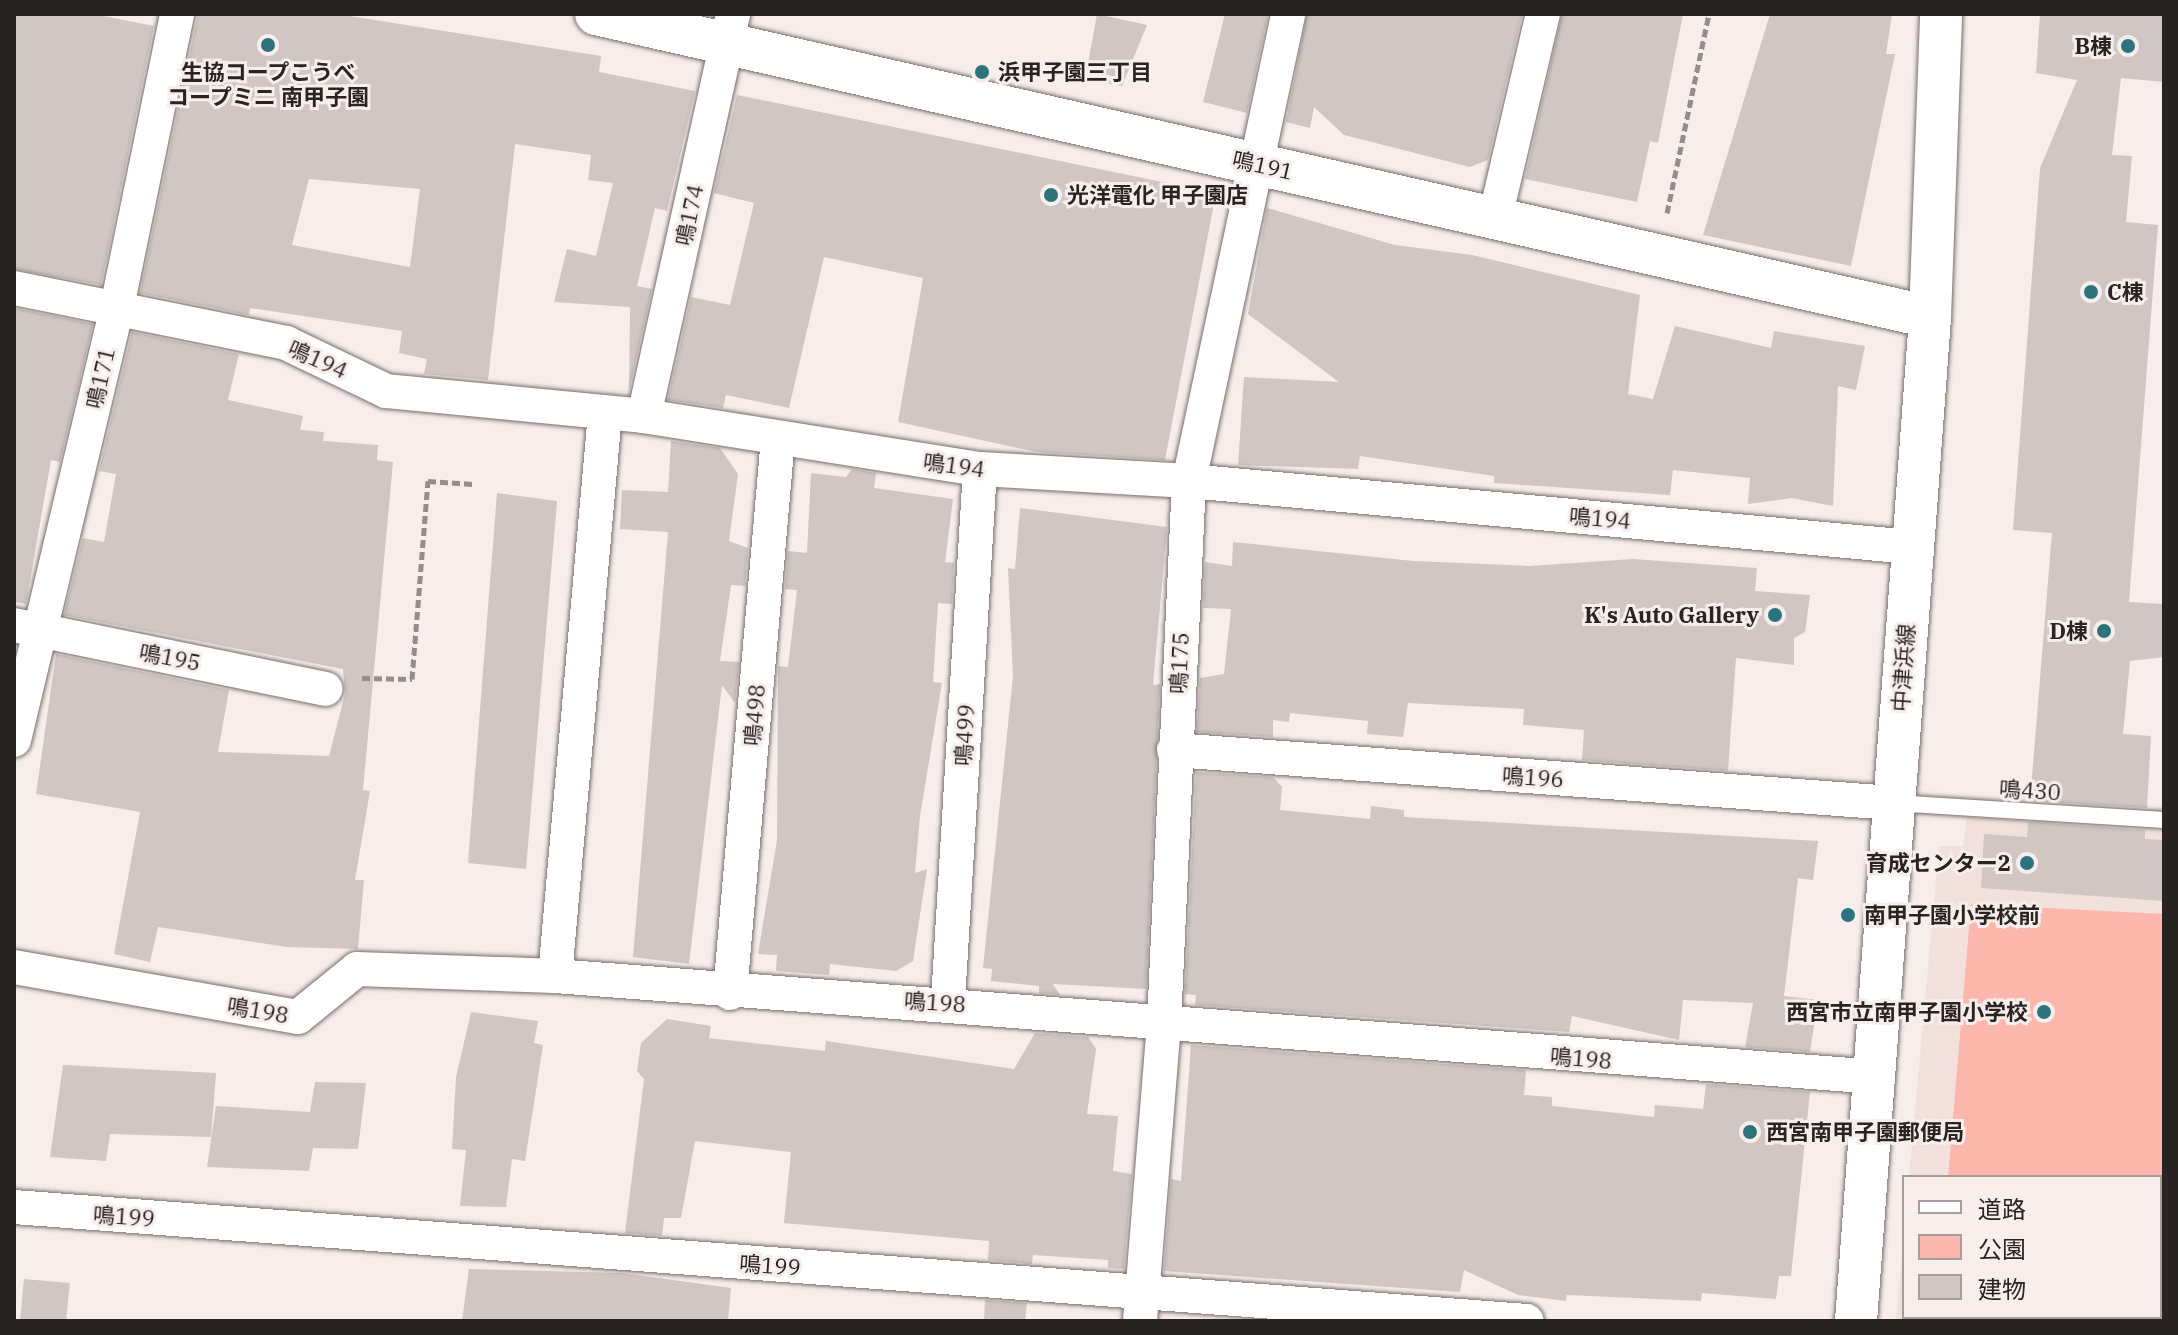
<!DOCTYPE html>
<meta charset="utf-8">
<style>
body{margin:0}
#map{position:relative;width:2178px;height:1335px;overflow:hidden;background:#f7edeb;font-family:"IBM Plex Serif","Noto Sans JP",serif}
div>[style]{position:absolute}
.built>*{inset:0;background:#f2e0dc}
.green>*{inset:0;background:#fbb7ac}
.building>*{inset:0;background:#d0c6c4}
.path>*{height:5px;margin-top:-2.5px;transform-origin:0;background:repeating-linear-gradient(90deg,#958d8c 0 8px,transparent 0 12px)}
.roads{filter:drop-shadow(0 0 2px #776e6d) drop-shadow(0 0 2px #776e6d)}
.service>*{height:16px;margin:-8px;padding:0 8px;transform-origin:8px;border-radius:8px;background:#fff}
.minor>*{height:34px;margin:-17px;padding:0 17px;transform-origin:17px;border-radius:17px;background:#fff}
.tertiary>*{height:42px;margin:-21px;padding:0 21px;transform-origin:21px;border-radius:21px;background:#fff}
.dots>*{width:22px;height:22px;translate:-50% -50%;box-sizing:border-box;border:4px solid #f7edeb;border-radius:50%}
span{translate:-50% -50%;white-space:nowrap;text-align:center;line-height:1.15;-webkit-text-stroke:6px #f7edeb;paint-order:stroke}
.poi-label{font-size:22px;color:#282424;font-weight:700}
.right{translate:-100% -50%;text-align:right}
.left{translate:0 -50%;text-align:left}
.street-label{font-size:22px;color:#282424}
.frame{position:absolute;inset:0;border:16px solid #282424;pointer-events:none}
.legend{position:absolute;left:1902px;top:1175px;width:260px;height:144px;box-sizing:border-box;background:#f7edeb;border:2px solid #a49d9b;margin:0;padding:10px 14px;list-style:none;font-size:24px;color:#282424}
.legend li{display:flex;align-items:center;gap:16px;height:40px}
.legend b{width:40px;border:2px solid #a49d9b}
</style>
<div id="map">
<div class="built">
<i style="clip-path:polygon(1967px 817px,2164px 830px,2164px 1321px,1896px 1321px,1904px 1230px,1904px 1317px,2160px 1317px,2160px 1177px,1909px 1177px,1939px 846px,1963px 846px)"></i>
</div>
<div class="green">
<i style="clip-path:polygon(1971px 904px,2164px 914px,2164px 1321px,1936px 1321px,2160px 1317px,2160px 1177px,1948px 1177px)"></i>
</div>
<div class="building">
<i style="clip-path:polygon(14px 14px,93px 14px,154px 26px,101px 285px,14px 269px)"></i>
<i style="clip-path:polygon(evenodd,198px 14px,337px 14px,601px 56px,599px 72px,695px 91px,667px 211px,655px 208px,637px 286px,652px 289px,629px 391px,630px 307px,554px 302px,567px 249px,596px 256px,613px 183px,588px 180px,591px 155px,515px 144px,488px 380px,424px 374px,427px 359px,399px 353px,402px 331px,250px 308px,249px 315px,140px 293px,198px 14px,309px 179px,420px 189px,410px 267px,292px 245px,309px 179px)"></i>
<i style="clip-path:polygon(1097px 14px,1147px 25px,1122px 86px,1085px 80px)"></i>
<i style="clip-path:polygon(1225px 14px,1268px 14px,1247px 113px,1203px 102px)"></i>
<i style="clip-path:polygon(1307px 14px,1522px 14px,1488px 160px,1470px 167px,1344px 135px,1314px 107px,1310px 128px,1286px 122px)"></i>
<i style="clip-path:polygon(1562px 14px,1683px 14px,1658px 143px,1650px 141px,1637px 202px,1525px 179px)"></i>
<i style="clip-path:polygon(1770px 14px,1892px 14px,1886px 54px,1895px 54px,1851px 266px,1703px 235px)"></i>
<i style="clip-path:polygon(2040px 14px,2164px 14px,2164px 82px,2121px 78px,2112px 155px,2132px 156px,2126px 222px,2158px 225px,2129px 602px,2162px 604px,2164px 657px,2130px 661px,2123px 734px,2151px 736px,2147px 808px,2030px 801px,2052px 533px,2013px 530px,2040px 168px,2077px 80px,2036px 73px)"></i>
<i style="clip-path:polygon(737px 95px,1216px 193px,1165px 460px,1037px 452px,898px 422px,923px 278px,824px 257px,789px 408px,726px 395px,723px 408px,668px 400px,691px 297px,730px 305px,754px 203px,714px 193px)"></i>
<i style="clip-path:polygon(1267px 208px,1395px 245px,1472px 255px,1640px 295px,1628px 394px,1653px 399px,1675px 326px,1771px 348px,1774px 331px,1865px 346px,1856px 390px,1838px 386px,1833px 506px,1792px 498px,1748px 504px,1750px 478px,1673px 470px,1670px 495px,1494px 483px,1494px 476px,1360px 456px,1358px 469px,1238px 465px,1244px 377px,1339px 382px,1248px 314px)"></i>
<i style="clip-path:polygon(14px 308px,93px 324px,60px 462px,51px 460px,26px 604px,14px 602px)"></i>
<i style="clip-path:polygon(132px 332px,239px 354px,228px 400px,303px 416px,300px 430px,324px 432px,323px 441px,378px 445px,377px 460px,393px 462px,363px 790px,370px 791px,355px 880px,364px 880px,358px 949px,287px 947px,158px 927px,150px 962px,114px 954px,140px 812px,36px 794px,56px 654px,229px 690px,218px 752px,329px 756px,345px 694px,343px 669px,64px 615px,83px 538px,104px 542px,116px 474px,99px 471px)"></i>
<i style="clip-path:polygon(671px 441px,720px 448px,738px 474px,729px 541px,748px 548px,745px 586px,731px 585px,720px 661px,739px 662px,735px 703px,722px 685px,689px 964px,633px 957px,668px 532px,620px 529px,622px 490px,668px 492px)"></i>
<i style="clip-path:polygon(852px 469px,876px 473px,874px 488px,953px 499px,945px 562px,954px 563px,952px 604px,938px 603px,933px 682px,942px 683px,920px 816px,915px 873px,927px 869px,913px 961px,896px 971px,830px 964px,829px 975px,776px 971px,777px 955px,758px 954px,777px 840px,778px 666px,788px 667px,797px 590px,785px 589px,788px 551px,807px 553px,811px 473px,846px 477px)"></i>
<i style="clip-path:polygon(497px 493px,557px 501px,526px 869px,468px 863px)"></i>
<i style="clip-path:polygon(1020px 508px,1167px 527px,1153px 685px,1160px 684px,1146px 989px,1053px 984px,1060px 995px,1039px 993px,1039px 986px,991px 981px,992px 969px,983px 968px,1013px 676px,1008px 568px,1015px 569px)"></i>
<i style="clip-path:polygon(1233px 542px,1413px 561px,1529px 566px,1633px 559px,1757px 568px,1755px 591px,1810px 595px,1805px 632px,1794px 638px,1794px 665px,1736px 658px,1728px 771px,1582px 760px,1584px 730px,1523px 725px,1524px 709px,1408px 703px,1403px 737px,1367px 734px,1368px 721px,1290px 713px,1289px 722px,1273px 720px,1273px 737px,1197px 732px,1200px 678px,1224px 674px,1231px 609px,1203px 608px,1205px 562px,1232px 566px)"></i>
<i style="clip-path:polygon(1196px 772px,1273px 777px,1282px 787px,1280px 810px,1370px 819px,1371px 806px,1404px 810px,1404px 817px,1818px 841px,1813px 880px,1798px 878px,1784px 996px,1818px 1000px,1810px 1052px,1745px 1047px,1753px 1003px,1683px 1000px,1679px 1040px,1572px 1016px,1569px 1032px,1195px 1005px,1196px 995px,1185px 994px)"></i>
<i style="clip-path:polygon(2028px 822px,2145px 830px,2145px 839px,2164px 840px,2164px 901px,1981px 888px,1984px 834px,2027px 837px)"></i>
<i style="clip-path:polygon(471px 1012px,538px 1021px,534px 1043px,543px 1045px,525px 1161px,512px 1159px,506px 1207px,460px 1206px,466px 1150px,452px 1149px,456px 1077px)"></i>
<i style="clip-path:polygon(667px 1019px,711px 1026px,709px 1038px,825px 1051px,826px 1041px,1014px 1069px,1035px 1033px,1088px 1037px,1096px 1049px,1087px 1114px,1118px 1116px,1113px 1171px,1132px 1174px,1124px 1269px,1108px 1268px,1108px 1260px,1033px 1255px,1032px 1264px,988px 1260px,989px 1241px,784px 1223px,791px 1152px,695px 1141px,681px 1218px,664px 1218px,662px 1236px,625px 1233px,644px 1079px,637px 1071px,641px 1043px)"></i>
<i style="clip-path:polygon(1191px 1045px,1526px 1070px,1524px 1095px,1552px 1097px,1552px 1106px,1654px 1117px,1655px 1105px,1703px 1109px,1706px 1084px,1810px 1092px,1791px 1276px,1779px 1276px,1776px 1299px,1702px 1293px,1701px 1301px,1567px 1295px,1566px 1301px,1518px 1295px,1464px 1270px,1460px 1292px,1164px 1271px,1171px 1179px,1181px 1181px)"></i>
<i style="clip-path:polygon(63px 1065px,216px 1073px,211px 1137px,110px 1134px,106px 1161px,50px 1157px)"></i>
<i style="clip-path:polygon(315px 1082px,366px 1083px,358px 1149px,313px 1148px,309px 1171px,207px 1167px,216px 1106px,310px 1112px)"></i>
<i style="clip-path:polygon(469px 1269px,622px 1273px,731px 1288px,728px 1321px,462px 1321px)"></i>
<i style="clip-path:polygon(24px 1279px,70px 1283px,66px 1321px,20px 1321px)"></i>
<i style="clip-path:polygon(985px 1300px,1027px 1303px,1025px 1321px,984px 1321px)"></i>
</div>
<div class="path">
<i style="left:1667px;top:213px;width:203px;rotate:-78.1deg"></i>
<i style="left:362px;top:678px;width:50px;rotate:1.1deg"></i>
<i style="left:412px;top:679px;width:199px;rotate:-85.4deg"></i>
<i style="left:428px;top:481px;width:45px;rotate:3.8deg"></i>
</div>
<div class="roads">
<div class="service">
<i style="left:1894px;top:803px;width:271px;rotate:3.6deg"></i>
</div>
<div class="minor">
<i style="left:1495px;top:218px;width:210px;rotate:-76.8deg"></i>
<i style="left:14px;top:288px;width:278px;rotate:11.4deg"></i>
<i style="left:286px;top:343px;width:111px;rotate:25.6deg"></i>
<i style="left:386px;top:391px;width:259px;rotate:5.5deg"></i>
<i style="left:644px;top:416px;width:340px;rotate:9deg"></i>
<i style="left:980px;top:469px;width:209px;rotate:3.3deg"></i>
<i style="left:1189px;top:481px;width:726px;rotate:5.22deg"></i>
<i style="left:644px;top:416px;width:412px;rotate:-77.5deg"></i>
<i style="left:14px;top:625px;width:318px;rotate:11.6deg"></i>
<i style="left:14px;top:740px;width:440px;rotate:-76.6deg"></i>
<i style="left:116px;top:312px;width:304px;rotate:-78.4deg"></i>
<i style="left:1174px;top:750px;width:720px;rotate:4.22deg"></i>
<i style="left:14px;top:967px;width:288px;rotate:10deg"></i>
<i style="left:298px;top:1017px;width:76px;rotate:-39.1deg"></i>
<i style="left:357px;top:969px;width:198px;rotate:2deg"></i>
<i style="left:555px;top:976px;width:1325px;rotate:4.37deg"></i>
<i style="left:555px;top:976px;width:565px;rotate:-84.92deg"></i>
<i style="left:730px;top:993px;width:557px;rotate:-85.06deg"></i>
<i style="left:948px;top:1001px;width:533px;rotate:-86.56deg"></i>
<i style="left:14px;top:1207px;width:1517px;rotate:4.31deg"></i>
<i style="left:1140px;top:1321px;width:299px;rotate:-85.4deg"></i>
<i style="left:1164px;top:1023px;width:543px;rotate:-87.36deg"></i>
<i style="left:1189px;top:481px;width:477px;rotate:-78deg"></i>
</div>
<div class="tertiary">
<i style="left:596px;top:14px;width:1368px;rotate:12.8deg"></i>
<i style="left:1856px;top:1321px;width:1007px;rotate:-85.78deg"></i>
<i style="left:1930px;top:317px;width:303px;rotate:-87.9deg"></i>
</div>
</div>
<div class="dots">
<i style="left:268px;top:45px;background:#2b747d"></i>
<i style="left:2128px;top:46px;background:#2b747d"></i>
<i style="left:982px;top:72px;background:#2b747d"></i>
<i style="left:1051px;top:195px;background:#2b747d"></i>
<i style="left:2091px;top:292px;background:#2b747d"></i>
<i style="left:1775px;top:615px;background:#2b747d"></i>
<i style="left:2104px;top:631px;background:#2b747d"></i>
<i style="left:2027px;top:863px;background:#2b747d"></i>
<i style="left:1848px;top:915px;background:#2b747d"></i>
<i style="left:2044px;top:1012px;background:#2b747d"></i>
<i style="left:1750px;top:1132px;background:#2b747d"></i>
</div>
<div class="poi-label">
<span class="right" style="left:2112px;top:46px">B棟</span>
<span style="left:268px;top:84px">生協コープこうべ<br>コープミニ 南甲子園</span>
<span class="left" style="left:998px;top:72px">浜甲子園三丁目</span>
<span class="left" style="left:1067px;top:195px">光洋電化 甲子園店</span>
<span class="left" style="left:2107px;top:292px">C棟</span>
<span class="right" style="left:1759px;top:615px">K's Auto Gallery</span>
<span class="right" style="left:2088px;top:631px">D棟</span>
<span class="right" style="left:2011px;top:863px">育成センター2</span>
<span class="left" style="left:1864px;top:915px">南甲子園小学校前</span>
<span class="right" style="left:2028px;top:1012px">西宮市立南甲子園小学校</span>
<span class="left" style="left:1766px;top:1132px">西宮南甲子園郵便局</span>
</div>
<div class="street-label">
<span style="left:1263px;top:165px;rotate:13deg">鳴191</span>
<span style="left:689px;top:215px;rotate:-78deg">鳴174</span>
<span style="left:318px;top:359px;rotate:24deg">鳴194</span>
<span style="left:100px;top:378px;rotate:-77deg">鳴171</span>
<span style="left:954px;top:465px;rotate:8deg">鳴194</span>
<span style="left:1600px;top:518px;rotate:5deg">鳴194</span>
<span style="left:170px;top:657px;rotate:11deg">鳴195</span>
<span style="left:1179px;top:663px;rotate:-87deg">鳴175</span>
<span style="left:1903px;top:668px;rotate:-86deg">中津浜線</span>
<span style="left:754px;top:715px;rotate:-85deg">鳴498</span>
<span style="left:964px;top:735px;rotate:-87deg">鳴499</span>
<span style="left:1533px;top:777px;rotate:4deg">鳴196</span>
<span style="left:2030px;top:790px;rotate:4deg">鳴430</span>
<span style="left:935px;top:1002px;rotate:4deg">鳴198</span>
<span style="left:258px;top:1010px;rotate:10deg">鳴198</span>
<span style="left:1581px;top:1058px;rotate:5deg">鳴198</span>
<span style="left:124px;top:1216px;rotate:4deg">鳴199</span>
<span style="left:770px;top:1265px;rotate:4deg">鳴199</span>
</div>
<div class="frame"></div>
<ul class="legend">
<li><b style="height:10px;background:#fff"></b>道路</li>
<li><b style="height:22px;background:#fbb7ac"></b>公園</li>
<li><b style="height:22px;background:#d0c6c4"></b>建物</li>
</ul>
</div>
